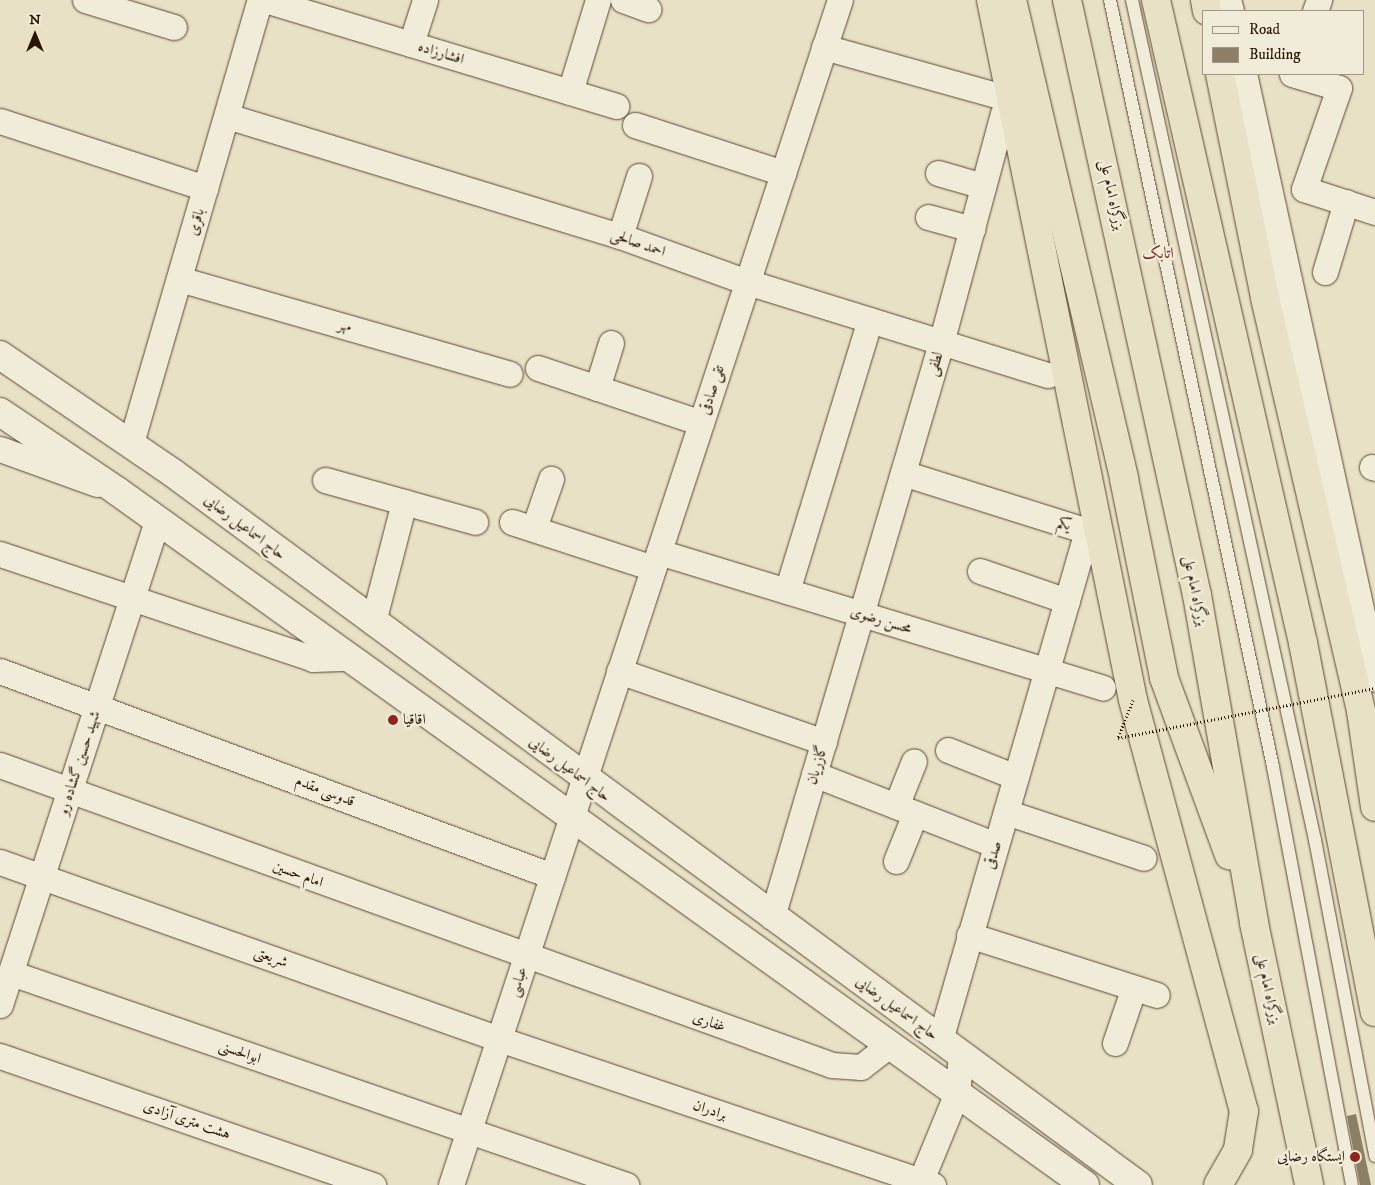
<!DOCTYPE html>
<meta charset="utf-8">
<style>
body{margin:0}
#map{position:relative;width:1375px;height:1185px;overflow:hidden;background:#e8e1c5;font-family:"IM FELL DW Pica",Amiri,serif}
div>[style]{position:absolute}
.building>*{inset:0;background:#8d7f66}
.roads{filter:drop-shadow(0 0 1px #5a4731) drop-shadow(0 0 1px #5a4731)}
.lane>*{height:12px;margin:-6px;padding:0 6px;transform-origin:6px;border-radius:6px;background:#f0ecd9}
.street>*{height:25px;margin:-12.5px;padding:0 12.5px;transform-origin:12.5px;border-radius:12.5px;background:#f0ecd9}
.secondary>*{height:28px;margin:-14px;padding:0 14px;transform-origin:14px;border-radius:14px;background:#f0ecd9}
.highway>*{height:28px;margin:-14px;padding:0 14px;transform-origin:14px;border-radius:14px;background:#e8e1c5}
.path-bridge>*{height:3px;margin-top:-1.5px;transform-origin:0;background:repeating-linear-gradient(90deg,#2b1400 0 1px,transparent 0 3.5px)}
.dots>*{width:14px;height:14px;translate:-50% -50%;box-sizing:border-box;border:2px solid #f0ecd9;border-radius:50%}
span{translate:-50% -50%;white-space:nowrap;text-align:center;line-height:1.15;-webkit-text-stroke:5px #f0ecd9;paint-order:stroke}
.street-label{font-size:15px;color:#2b1400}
.poi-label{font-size:15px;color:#2b1400}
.left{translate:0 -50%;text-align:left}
.right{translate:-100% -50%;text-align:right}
.neighbourhood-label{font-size:16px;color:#7a1f14}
.legend{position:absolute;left:1202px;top:10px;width:162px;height:65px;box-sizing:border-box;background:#f0ecd9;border:1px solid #a19682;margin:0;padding:6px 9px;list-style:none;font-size:15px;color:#2b1400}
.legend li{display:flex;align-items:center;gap:10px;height:25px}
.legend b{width:25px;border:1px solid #a19682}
.north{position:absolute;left:10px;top:10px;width:50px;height:50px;-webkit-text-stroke:4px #f0ecd9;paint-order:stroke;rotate:0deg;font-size:14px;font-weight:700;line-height:20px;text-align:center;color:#2b1400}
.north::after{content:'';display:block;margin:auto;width:18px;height:22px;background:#2b1400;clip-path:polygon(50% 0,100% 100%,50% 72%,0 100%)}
</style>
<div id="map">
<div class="building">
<i style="clip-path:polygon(1356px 1114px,1371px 1185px,1360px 1185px,1347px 1116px)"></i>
</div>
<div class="roads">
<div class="lane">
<i style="left:1110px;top:0;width:784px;rotate:78deg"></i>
<i style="left:1273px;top:767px;width:425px;rotate:79.3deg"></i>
<i style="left:1132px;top:0;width:860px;rotate:77.71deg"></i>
<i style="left:1315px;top:840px;width:322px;rotate:79.2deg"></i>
</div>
<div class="street">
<i style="left:85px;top:0;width:93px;rotate:16.9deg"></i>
<i style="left:265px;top:0;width:367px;rotate:16.8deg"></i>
<i style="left:623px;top:0;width:27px;rotate:20deg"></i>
<i style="left:1315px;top:11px;width:12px;rotate:-70deg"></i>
<i style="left:411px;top:44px;width:46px;rotate:-72.3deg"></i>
<i style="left:824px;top:47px;width:179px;rotate:15.6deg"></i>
<i style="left:1292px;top:74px;width:49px;rotate:16.6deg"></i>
<i style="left:1339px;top:88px;width:107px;rotate:109.1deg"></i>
<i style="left:1304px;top:189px;width:75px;rotate:17.9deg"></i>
<i style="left:570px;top:92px;width:96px;rotate:-73.1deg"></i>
<i style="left:227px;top:116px;width:411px;rotate:17deg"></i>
<i style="left:620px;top:236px;width:135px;rotate:19.9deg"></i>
<i style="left:747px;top:282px;width:315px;rotate:17.2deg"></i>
<i style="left:0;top:121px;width:216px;rotate:18.1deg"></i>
<i style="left:635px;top:125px;width:156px;rotate:18deg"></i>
<i style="left:938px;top:173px;width:47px;rotate:16.1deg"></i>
<i style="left:928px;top:217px;width:46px;rotate:15.3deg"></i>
<i style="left:620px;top:236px;width:63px;rotate:-72.4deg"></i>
<i style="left:1325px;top:272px;width:73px;rotate:-73.3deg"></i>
<i style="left:179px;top:279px;width:344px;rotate:16deg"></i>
<i style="left:538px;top:368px;width:172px;rotate:18.6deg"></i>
<i style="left:597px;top:388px;width:47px;rotate:-72.7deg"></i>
<i style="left:131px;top:443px;width:461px;rotate:-73.8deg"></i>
<i style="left:0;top:449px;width:103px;rotate:19.8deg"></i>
<i style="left:1372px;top:467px;width:3px;rotate:18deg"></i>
<i style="left:903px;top:473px;width:193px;rotate:17.5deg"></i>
<i style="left:1087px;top:531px;width:530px;rotate:106.11deg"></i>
<i style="left:325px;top:480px;width:156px;rotate:15.6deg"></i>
<i style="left:512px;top:522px;width:148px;rotate:18.1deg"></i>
<i style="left:534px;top:528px;width:52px;rotate:-70.9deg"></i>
<i style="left:659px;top:552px;width:464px;rotate:17deg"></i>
<i style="left:0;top:554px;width:330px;rotate:18.5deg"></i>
<i style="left:313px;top:659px;width:36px;rotate:-2deg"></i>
<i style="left:980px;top:571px;width:92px;rotate:19deg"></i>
<i style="left:787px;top:591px;width:283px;rotate:-73deg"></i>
<i style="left:373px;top:622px;width:124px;rotate:-75.5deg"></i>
<i style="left:0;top:671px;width:589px;rotate:20.37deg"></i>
<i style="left:619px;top:671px;width:217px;rotate:19.1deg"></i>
<i style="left:948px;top:750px;width:73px;rotate:21.7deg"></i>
<i style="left:0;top:765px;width:884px;rotate:19.83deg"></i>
<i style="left:832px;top:1065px;width:29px;rotate:4deg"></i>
<i style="left:861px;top:1067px;width:36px;rotate:-38deg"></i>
<i style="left:814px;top:774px;width:195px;rotate:21.3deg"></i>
<i style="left:896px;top:806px;width:48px;rotate:-68.2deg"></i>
<i style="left:1006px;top:812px;width:145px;rotate:18.4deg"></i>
<i style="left:896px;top:861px;width:51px;rotate:-68deg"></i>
<i style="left:0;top:862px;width:529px;rotate:19.53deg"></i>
<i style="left:499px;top:1039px;width:458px;rotate:18.6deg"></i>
<i style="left:772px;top:917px;width:598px;rotate:-73.59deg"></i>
<i style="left:941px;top:343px;width:238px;rotate:-74.9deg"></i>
<i style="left:969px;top:935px;width:197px;rotate:17.7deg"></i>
<i style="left:11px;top:973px;width:651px;rotate:19.02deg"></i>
<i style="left:0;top:1005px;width:509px;rotate:-72.03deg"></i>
<i style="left:1115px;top:1043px;width:56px;rotate:-71.2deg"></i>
<i style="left:0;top:1056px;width:395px;rotate:19.1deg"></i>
<i style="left:451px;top:1185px;width:1247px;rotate:-71.83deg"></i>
<i style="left:919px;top:1185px;width:100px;rotate:-67.6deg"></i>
<i style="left:957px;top:1093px;width:38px;rotate:-84deg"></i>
</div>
<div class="secondary">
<i style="left:1227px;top:0;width:11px;rotate:75deg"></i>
<i style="left:1243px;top:74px;width:618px;rotate:77.67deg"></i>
<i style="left:0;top:355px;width:209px;rotate:34.3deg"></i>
<i style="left:173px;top:473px;width:1199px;rotate:36.42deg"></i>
<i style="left:0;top:412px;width:141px;rotate:34deg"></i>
<i style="left:117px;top:491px;width:1191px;rotate:35.64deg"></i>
</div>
<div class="highway">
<i style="left:991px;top:0;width:714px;rotate:78.53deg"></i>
<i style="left:1133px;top:700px;width:426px;rotate:74.9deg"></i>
<i style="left:1244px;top:1111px;width:39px;rotate:99deg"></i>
<i style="left:1238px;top:1150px;width:40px;rotate:119.7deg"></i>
<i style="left:1012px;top:0;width:492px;rotate:76.8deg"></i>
<i style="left:1124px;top:479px;width:203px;rotate:78.6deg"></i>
<i style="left:1164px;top:678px;width:189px;rotate:69.8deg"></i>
<i style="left:1067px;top:0;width:609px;rotate:77.68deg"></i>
<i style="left:1197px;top:595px;width:333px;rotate:80.1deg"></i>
<i style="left:1254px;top:923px;width:268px;rotate:78.1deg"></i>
<i style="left:1156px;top:0;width:660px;rotate:77.12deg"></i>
<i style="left:1303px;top:643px;width:376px;rotate:79deg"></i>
<i style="left:1205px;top:0;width:11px;rotate:80deg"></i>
<i style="left:1220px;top:74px;width:228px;rotate:78.6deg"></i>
<i style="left:1265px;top:298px;width:424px;rotate:76.9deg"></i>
<i style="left:1361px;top:711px;width:97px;rotate:81.7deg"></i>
</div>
</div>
<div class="path-bridge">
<i style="left:1133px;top:700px;width:41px;rotate:111.5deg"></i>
<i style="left:1118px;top:738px;width:262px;rotate:-11deg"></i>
</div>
<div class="dots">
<i style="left:393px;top:720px;background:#8f2418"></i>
<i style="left:1355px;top:1157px;background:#8f2418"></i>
</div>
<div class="street-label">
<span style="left:441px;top:53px;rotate:17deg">افشارزاده</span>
<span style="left:1112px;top:195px;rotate:78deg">بزرگراه امام علی</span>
<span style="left:196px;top:222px;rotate:-74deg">باقری</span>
<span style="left:638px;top:243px;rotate:19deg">احمد صالحی</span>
<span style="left:345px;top:326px;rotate:16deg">مهر</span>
<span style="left:935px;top:364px;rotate:-74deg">لطفی</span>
<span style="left:712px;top:390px;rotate:-72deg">تقی صادقی</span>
<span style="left:1064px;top:524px;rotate:18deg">یکم</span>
<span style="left:245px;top:527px;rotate:37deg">حاج اسماعیل رضایی</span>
<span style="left:1195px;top:591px;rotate:79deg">بزرگراه امام علی</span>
<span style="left:881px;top:620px;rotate:17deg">محسن رضوی</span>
<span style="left:79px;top:763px;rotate:-72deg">شهید حسین گشاده رو</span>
<span style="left:817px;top:765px;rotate:-74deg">گازریان</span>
<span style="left:570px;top:769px;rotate:37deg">حاج اسماعیل رضایی</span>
<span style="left:325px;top:791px;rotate:21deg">قدوسی مقدم</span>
<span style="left:993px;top:855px;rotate:-73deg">صدقی</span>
<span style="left:298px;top:874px;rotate:20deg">امام حسین</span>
<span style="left:271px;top:957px;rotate:20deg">شریعتی</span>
<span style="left:518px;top:982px;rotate:-72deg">عباسی</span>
<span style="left:1268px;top:989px;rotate:78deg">بزرگراه امام علی</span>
<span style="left:897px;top:1008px;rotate:36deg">حاج اسماعیل رضایی</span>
<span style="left:709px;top:1022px;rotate:19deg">غفاری</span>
<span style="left:240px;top:1052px;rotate:19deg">ابوالحسنی</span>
<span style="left:710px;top:1110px;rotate:19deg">برادران</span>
<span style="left:187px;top:1120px;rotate:19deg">هشت متری آزادی</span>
</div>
<div class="poi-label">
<span class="left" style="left:403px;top:720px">اقاقیا</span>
<span class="right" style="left:1345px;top:1157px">ایستگاه رضایی</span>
</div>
<div class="neighbourhood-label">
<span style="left:1158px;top:253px">اتابک</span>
</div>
<ul class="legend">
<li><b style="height:6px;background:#f0ecd9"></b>Road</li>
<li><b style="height:14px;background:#8d7f66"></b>Building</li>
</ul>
<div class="north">N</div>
</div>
